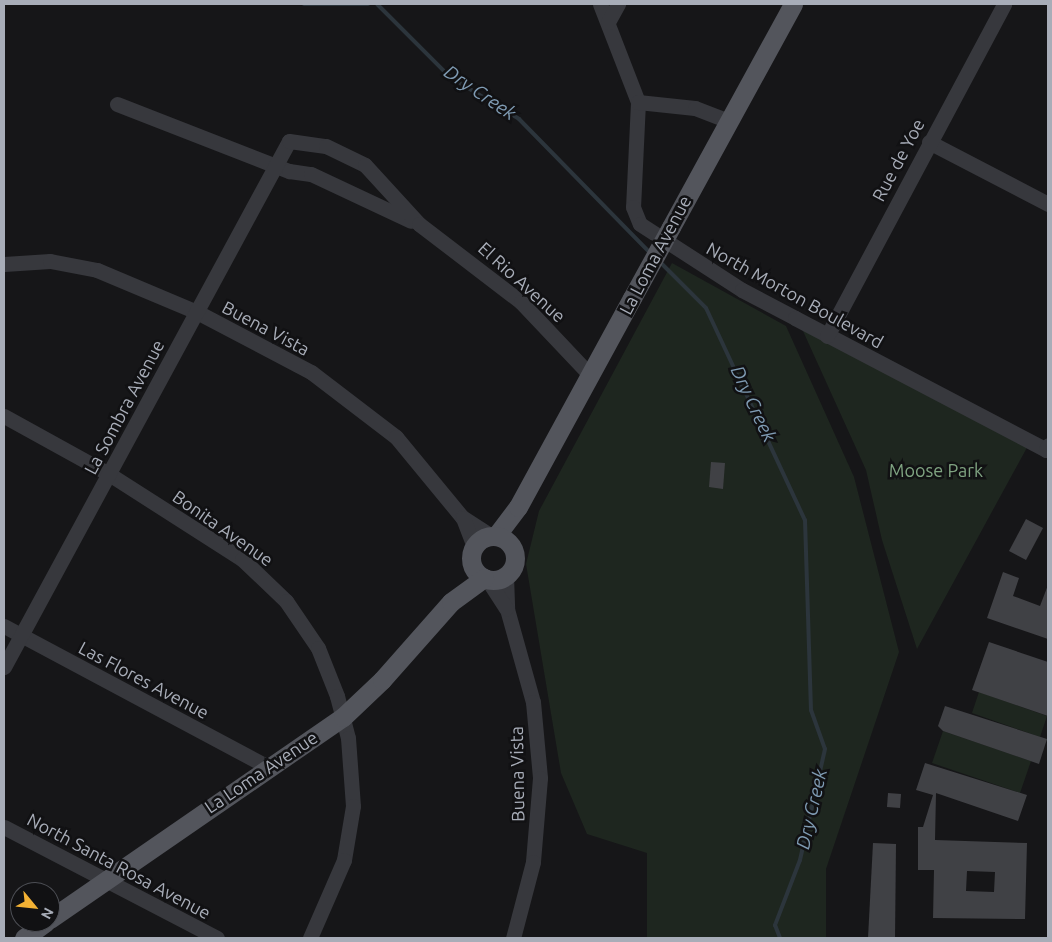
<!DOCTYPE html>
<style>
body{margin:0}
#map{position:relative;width:1052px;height:942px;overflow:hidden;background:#161618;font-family:Ubuntu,sans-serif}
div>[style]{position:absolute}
.green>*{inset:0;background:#1e261f}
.stream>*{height:4px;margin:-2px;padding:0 2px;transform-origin:2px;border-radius:2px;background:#2c353c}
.building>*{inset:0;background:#404145}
.minor>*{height:15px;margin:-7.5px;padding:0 7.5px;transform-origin:7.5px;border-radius:7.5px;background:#37383d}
.major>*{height:19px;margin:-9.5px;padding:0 9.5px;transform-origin:9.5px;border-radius:9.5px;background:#53555c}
.major>.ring{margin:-9.5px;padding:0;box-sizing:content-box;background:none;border:19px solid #53555c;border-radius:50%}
.major-bridge>*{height:19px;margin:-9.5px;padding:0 9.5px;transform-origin:9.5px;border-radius:9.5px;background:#53555c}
span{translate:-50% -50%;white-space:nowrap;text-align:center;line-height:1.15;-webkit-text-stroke:5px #111113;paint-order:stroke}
.street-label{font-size:18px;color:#a8adb8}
.park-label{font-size:18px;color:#7fa381}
.water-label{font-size:19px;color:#7f9bb3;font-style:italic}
.frame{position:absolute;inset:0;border:5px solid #a8adb8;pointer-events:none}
.north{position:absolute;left:10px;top:882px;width:50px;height:50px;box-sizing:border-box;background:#111113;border:1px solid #4d4f55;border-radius:50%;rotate:118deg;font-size:14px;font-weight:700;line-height:20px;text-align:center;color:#a8adb8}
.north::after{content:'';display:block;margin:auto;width:18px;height:22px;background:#f2b134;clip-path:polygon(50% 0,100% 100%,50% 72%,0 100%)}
</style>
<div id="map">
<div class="green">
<i style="clip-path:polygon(672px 263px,786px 326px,854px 477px,899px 652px,826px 869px,826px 938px,647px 938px,647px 853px,587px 834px,561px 773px,526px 564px,539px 511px)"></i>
<i style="clip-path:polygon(798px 320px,1030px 442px,917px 649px,882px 540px,866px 470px)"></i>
<i style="clip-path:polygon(979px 692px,1047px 716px,1040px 737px,972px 713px)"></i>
<i style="clip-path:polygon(943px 731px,1031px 761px,1020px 793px,932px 763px)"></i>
</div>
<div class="stream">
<i style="left:304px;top:4px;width:64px"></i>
<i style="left:377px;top:4px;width:103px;rotate:45deg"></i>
<i style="left:450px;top:77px;width:81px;rotate:31.3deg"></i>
<i style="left:519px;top:119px;width:187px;rotate:45.6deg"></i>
<i style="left:659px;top:261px;width:66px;rotate:45deg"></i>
<i style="left:706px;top:308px;width:234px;rotate:65deg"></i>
<i style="left:805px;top:520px;width:190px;rotate:88.2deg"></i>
<i style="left:811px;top:710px;width:41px;rotate:70.3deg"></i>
<i style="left:825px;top:749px;width:114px;rotate:102.7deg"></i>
<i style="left:800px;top:860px;width:70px;rotate:111deg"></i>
<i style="left:775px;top:925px;width:14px;rotate:69deg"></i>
</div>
<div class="building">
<i style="clip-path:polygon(711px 462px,725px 463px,723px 489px,709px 487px)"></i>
<i style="clip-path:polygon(1026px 519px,1043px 528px,1026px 560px,1009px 551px)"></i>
<i style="clip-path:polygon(1003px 572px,1019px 578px,1013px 596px,1040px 606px,1048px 585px,1048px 639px,987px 618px)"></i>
<i style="clip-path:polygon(989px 642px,1048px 662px,1048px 716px,972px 690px)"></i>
<i style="clip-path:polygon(945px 706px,1047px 739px,1039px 764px,943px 731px,938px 726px)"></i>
<i style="clip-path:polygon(evenodd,925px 763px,1027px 795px,1018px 821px,936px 793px,935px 840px,1027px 843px,1025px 919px,933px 918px,934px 870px,918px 870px,918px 827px,923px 827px,933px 795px,916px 790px,925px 763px,967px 871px,995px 872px,994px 892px,966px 891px,967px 871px)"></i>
<i style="clip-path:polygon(888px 793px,901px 794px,900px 808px,887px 807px)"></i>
<i style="clip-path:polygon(873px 843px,896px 844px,895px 938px,868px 938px)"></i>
</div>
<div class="minor">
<i style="left:600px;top:4px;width:105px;rotate:68.8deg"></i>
<i style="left:638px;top:102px;width:105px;rotate:92.7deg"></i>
<i style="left:633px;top:207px;width:18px;rotate:68deg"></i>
<i style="left:640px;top:224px;width:121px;rotate:32.9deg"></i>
<i style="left:742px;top:290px;width:60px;rotate:27.8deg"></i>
<i style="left:795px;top:318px;width:284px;rotate:27.7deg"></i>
<i style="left:1046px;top:450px;width:5px;rotate:-68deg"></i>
<i style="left:608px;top:22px;width:21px;rotate:-61deg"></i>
<i style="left:638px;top:102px;width:57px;rotate:6deg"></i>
<i style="left:695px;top:108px;width:34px;rotate:21deg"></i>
<i style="left:117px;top:104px;width:185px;rotate:21.3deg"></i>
<i style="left:289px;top:171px;width:22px;rotate:8deg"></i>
<i style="left:311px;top:174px;width:110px;rotate:25.2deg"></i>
<i style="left:929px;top:142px;width:134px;rotate:27.5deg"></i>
<i style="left:4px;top:264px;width:46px;rotate:-3.7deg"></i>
<i style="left:50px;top:261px;width:48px;rotate:10.8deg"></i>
<i style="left:97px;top:270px;width:108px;rotate:22.8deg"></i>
<i style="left:197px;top:312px;width:129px;rotate:27.8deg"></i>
<i style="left:311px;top:372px;width:107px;rotate:37.4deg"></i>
<i style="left:396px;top:437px;width:104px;rotate:50.5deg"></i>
<i style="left:462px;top:517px;width:35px;rotate:33deg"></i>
<i style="left:827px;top:336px;width:376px;rotate:-61.9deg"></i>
<i style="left:4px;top:416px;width:120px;rotate:28.9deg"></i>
<i style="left:109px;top:474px;width:158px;rotate:32.6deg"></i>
<i style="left:242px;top:559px;width:61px;rotate:43.7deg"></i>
<i style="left:286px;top:601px;width:57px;rotate:55.8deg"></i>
<i style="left:318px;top:648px;width:52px;rotate:68.4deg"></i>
<i style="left:337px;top:696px;width:43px;rotate:75.3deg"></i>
<i style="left:348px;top:738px;width:68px;rotate:85.8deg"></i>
<i style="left:353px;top:806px;width:55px;rotate:99.5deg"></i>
<i style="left:344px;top:860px;width:85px;rotate:113.6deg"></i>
<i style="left:463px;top:518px;width:31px;rotate:69deg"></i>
<i style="left:506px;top:575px;width:34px;rotate:88deg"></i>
<i style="left:507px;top:609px;width:97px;rotate:74.4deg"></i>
<i style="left:533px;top:702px;width:76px;rotate:84.7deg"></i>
<i style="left:540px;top:778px;width:84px;rotate:94.8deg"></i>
<i style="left:533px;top:862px;width:79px;rotate:104.7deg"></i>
<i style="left:487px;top:579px;width:35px;rotate:57deg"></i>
<i style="left:4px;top:626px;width:297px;rotate:28.1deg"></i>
<i style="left:4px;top:667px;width:598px;rotate:-61.55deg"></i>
<i style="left:289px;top:141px;width:37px;rotate:8deg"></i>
<i style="left:326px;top:146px;width:43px;rotate:26deg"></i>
<i style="left:365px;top:165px;width:80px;rotate:47.5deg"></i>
<i style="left:419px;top:224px;width:128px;rotate:37.4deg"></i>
<i style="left:521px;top:302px;width:102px;rotate:46.6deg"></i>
<i style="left:4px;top:827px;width:240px;rotate:27.5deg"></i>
</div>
<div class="major">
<i style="left:671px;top:227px;width:254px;rotate:-61.3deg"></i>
<i style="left:496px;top:536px;width:36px;rotate:-53deg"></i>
<i style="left:518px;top:507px;width:238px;rotate:-61.4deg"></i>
<i class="ring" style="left:471px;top:536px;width:25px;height:25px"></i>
<i style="left:50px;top:919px;width:356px;rotate:-34.6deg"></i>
<i style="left:343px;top:717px;width:54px;rotate:-43.5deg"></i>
<i style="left:382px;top:680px;width:104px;rotate:-48.5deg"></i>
<i style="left:451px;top:602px;width:41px;rotate:-36deg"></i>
<i style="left:24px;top:938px;width:27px;rotate:-36deg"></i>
</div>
<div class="major-bridge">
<i style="left:632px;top:298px;width:81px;rotate:-61.2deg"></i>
</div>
<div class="street-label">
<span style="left:898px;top:160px;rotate:-62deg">Rue de Yoe</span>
<span style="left:655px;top:255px;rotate:-62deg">La Loma Avenue</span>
<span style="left:522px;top:282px;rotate:42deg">El Rio Avenue</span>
<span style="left:795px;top:295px;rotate:29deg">North Morton Boulevard</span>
<span style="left:266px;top:328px;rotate:28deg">Buena Vista</span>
<span style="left:124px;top:407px;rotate:-62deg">La Sombra Avenue</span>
<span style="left:223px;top:528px;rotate:35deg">Bonita Avenue</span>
<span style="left:144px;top:680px;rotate:28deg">Las Flores Avenue</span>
<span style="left:261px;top:772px;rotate:-34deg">La Loma Avenue</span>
<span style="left:517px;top:774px;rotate:-91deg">Buena Vista</span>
<span style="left:119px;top:866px;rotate:28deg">North Santa Rosa Avenue</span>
</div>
<div class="park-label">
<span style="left:936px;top:470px">Moose Park</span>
</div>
<div class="water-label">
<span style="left:480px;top:93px;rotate:34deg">Dry Creek</span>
<span style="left:753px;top:404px;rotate:65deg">Dry Creek</span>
<span style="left:812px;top:809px;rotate:-77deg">Dry Creek</span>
</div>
<div class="frame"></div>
<div class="north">N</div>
</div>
